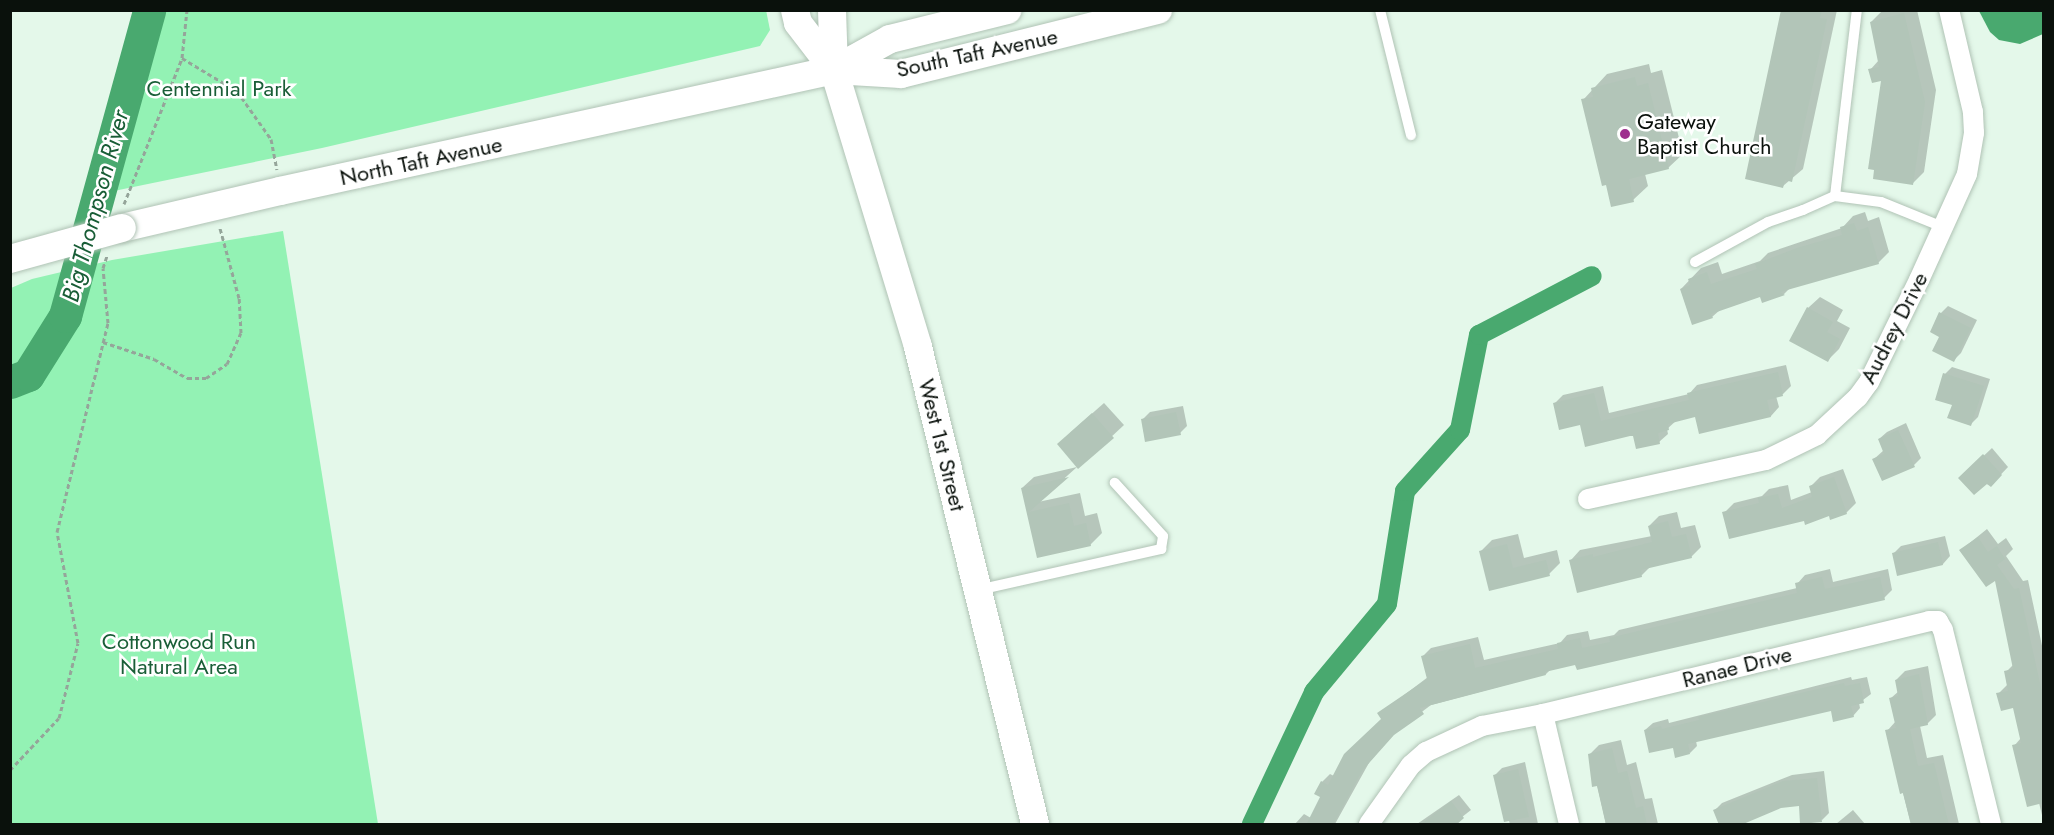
<!DOCTYPE html>
<style>
body{margin:0}
#map{position:relative;width:2054px;height:835px;overflow:hidden;background:#e4f8ea;font-family:Jost,sans-serif}
div>[style]{position:absolute}
.green>*{inset:0;background:#93f2b4}
.water>*{inset:0;background:#49a96f}
.shadow>*{inset:0;background:#0003}
.canal>*{height:20px;margin:-10px;padding:0 10px;transform-origin:10px;border-radius:10px;background:#49a96f}
.river>*{height:33px;margin:-16.5px;padding:0 16.5px;transform-origin:16.5px;border-radius:16.5px;background:#49a96f}
.building>*{inset:0;background:#b2c5b8}
.path>*{height:3px;margin-top:-1.5px;transform-origin:0;background:repeating-linear-gradient(90deg,#95a59a 0 4.5px,transparent 0 7.5px)}
.roads{filter:drop-shadow(0 0 2px #b0c3b5) drop-shadow(0 0 2px #b0c3b5)}
.service>*{height:10px;margin:-5px;padding:0 5px;transform-origin:5px;border-radius:5px;background:#fff}
.minor>*{height:20px;margin:-10px;padding:0 10px;transform-origin:10px;border-radius:10px;background:#fff}
.secondary>*{height:28px;margin:-14px;padding:0 14px;transform-origin:14px;border-radius:14px;background:#fff}
.bridges{filter:drop-shadow(0 0 2px #b0c3b5) drop-shadow(0 0 2px #b0c3b5)}
.secondary-bridge>*{height:28px;margin:-14px;padding:0 14px;transform-origin:14px;border-radius:14px;background:#fff}
.dots>*{width:16px;height:16px;translate:-50% -50%;box-sizing:border-box;border:3px solid #fff;border-radius:50%}
span{translate:-50% -50%;white-space:nowrap;text-align:center;line-height:1.15;-webkit-text-stroke:5px #fff;paint-order:stroke}
.street-label{font-size:22px;color:#0a110c}
.park-label{font-size:22px;color:#195e37}
.poi-label{font-size:22px;color:#0a110c}
.left{translate:0 -50%;text-align:left}
.water-label{font-size:24px;color:#185d36;font-style:italic}
.frame{position:absolute;inset:0;border:12px solid #0a110c;pointer-events:none}
</style>
<div id="map">
<div class="green">
<i style="clip-path:polygon(160px 11px,766px 10px,770px 30px,760px 46px,322px 148px,109px 192px)"></i>
<i style="clip-path:polygon(283px 231px,378px 824px,11px 824px,11px 288px,32px 279px,112px 260px)"></i>
</div>
<div class="water">
<i style="clip-path:polygon(1979px 11px,2043px 11px,2043px 34px,2020px 44px,1999px 40px,1990px 32px)"></i>
</div>
<div class="shadow">
<i style="clip-path:polygon(1782px 10px,1837px 10px,1803px 169px,1783px 186px)"></i>
<i style="clip-path:polygon(1917px 10px,1936px 90px,1924px 172px,1912px 184px,1883px 79px,1870px 70px,1879px 60px,1871px 22px,1882px 11px)"></i>
<i style="clip-path:polygon(1649px 64px,1651px 73px,1662px 70px,1683px 154px,1668px 168px,1645px 174px,1648px 186px,1633px 200px,1583px 100px,1607px 74px)"></i>
<i style="clip-path:polygon(1865px 212px,1868px 221px,1879px 217px,1889px 252px,1878px 263px,1790px 288px,1784px 294px,1763px 301px,1761px 296px,1720px 310px,1712px 317px,1681px 289px,1701px 268px,1718px 262px,1722px 274px,1760px 261px,1768px 253px,1842px 228px,1853px 216px)"></i>
<i style="clip-path:polygon(1820px 297px,1843px 310px,1837px 321px,1850px 328px,1839px 349px,1828px 360px,1808px 308px)"></i>
<i style="clip-path:polygon(1948px 306px,1977px 320px,1961px 353px,1954px 360px,1941px 336px,1941px 313px)"></i>
<i style="clip-path:polygon(1786px 365px,1791px 386px,1783px 394px,1776px 396px,1779px 407px,1771px 416px,1696px 415px,1677px 420px,1667px 429px,1668px 434px,1659px 442px,1581px 423px,1554px 404px,1563px 395px,1603px 386px,1609px 413px,1689px 394px,1697px 385px)"></i>
<i style="clip-path:polygon(1952px 367px,1990px 379px,1978px 417px,1971px 424px,1953px 404px,1945px 374px)"></i>
<i style="clip-path:polygon(1104px 403px,1124px 425px,1079px 467px,1070px 433px)"></i>
<i style="clip-path:polygon(1183px 406px,1187px 426px,1180px 433px,1143px 419px,1150px 412px)"></i>
<i style="clip-path:polygon(1906px 423px,1921px 458px,1914px 465px,1874px 459px,1884px 450px,1879px 439px,1887px 432px)"></i>
<i style="clip-path:polygon(1992px 448px,2008px 467px,1991px 485px,1960px 478px)"></i>
<i style="clip-path:polygon(1077px 467px,1038px 502px,1080px 493px,1085px 516px,1097px 513px,1102px 533px,1090px 545px,1038px 556px,1022px 488px,1034px 477px)"></i>
<i style="clip-path:polygon(1843px 469px,1856px 503px,1846px 513px,1805px 519px,1724px 513px,1734px 503px,1762px 496px,1769px 489px,1788px 485px,1791px 500px,1812px 492px,1810px 487px,1820px 477px)"></i>
<i style="clip-path:polygon(1677px 512px,1681px 528px,1695px 525px,1701px 547px,1691px 557px,1650px 567px,1642px 575px,1571px 560px,1580px 550px,1652px 536px,1649px 526px,1659px 516px)"></i>
<i style="clip-path:polygon(1987px 529px,1998px 544px,2006px 538px,2013px 549px,2006px 556px,2023px 581px,2028px 580px,2044px 655px,2044px 823px,2039px 803px,2014px 746px,2021px 738px,2014px 706px,1998px 694px,2007px 685px,2006px 672px,2014px 664px,1996px 578px,1961px 550px)"></i>
<i style="clip-path:polygon(1518px 534px,1524px 558px,1557px 550px,1560px 563px,1549px 574px,1490px 589px,1481px 551px,1492px 540px)"></i>
<i style="clip-path:polygon(1945px 536px,1950px 556px,1943px 564px,1898px 574px,1894px 553px,1901px 546px)"></i>
<i style="clip-path:polygon(1830px 569px,1833px 582px,1888px 569px,1892px 590px,1884px 598px,1551px 669px,1546px 674px,1431px 705px,1395px 732px,1370px 761px,1335px 824px,1295px 824px,1304px 814px,1311px 818px,1322px 797px,1322px 782px,1330px 774px,1334px 776px,1383px 719px,1379px 714px,1428px 677px,1423px 656px,1431px 648px,1478px 637px,1484px 660px,1560px 643px,1567px 635px,1588px 631px,1590px 640px,1614px 635px,1619px 630px,1797px 588px,1797px 584px,1805px 575px)"></i>
<i style="clip-path:polygon(1928px 666px,1936px 715px,1927px 724px,1920px 726px,1927px 758px,1943px 755px,1959px 824px,1911px 824px,1887px 731px,1896px 721px,1891px 698px,1899px 691px,1896px 680px,1905px 671px)"></i>
<i style="clip-path:polygon(1851px 677px,1852px 680px,1867px 677px,1871px 694px,1859px 703px,1860px 708px,1853px 716px,1832px 710px,1696px 741px,1697px 746px,1690px 753px,1645px 730px,1653px 723px,1668px 719px,1669px 723px)"></i>
<i style="clip-path:polygon(1621px 740px,1627px 765px,1636px 762px,1645px 799px,1652px 798px,1658px 824px,1606px 824px,1590px 754px,1599px 745px)"></i>
<i style="clip-path:polygon(1525px 762px,1538px 824px,1510px 824px,1495px 775px,1502px 768px)"></i>
<i style="clip-path:polygon(1824px 771px,1829px 813px,1822px 820px,1800px 805px,1715px 810px,1722px 803px,1792px 775px)"></i>
<i style="clip-path:polygon(1459px 795px,1471px 810px,1453px 824px,1417px 824px)"></i>
<i style="clip-path:polygon(1853px 810px,1865px 824px,1836px 824px)"></i>
</div>
<div class="canal">
<i style="left:1252px;top:824px;width:146px;rotate:-64.8deg"></i>
<i style="left:1314px;top:692px;width:114px;rotate:-50.3deg"></i>
<i style="left:1387px;top:604px;width:114px;rotate:-80.9deg"></i>
<i style="left:1405px;top:491px;width:82px;rotate:-48deg"></i>
<i style="left:1460px;top:430px;width:97px;rotate:-78.7deg"></i>
<i style="left:1479px;top:335px;width:127px;rotate:-27.6deg"></i>
</div>
<div class="river">
<i style="left:10px;top:382px;width:19px;rotate:-21deg"></i>
<i style="left:28px;top:375px;width:70px;rotate:-57.9deg"></i>
<i style="left:65px;top:316px;width:317px;rotate:-74.6deg"></i>
</div>
<div class="building">
<i style="clip-path:polygon(1781px 10px,1822px 10px,1820px 18px,1827px 19px,1792px 182px,1785px 180px,1783px 188px,1745px 179px)"></i>
<i style="clip-path:polygon(1904px 13px,1925px 102px,1913px 185px,1873px 179px,1874px 170px,1868px 169px,1881px 81px,1872px 83px,1868px 69px,1879px 67px,1870px 22px)"></i>
<i style="clip-path:polygon(1635px 77px,1637px 86px,1648px 83px,1669px 169px,1629px 179px,1634px 202px,1611px 207px,1606px 185px,1602px 186px,1581px 99px,1593px 97px,1591px 88px)"></i>
<i style="clip-path:polygon(1854px 223px,1857px 231px,1868px 227px,1879px 264px,1780px 292px,1785px 295px,1762px 303px,1760px 297px,1711px 314px,1713px 318px,1692px 325px,1680px 289px,1690px 285px,1688px 279px,1707px 272px,1711px 284px,1757px 269px,1755px 264px,1797px 248px,1842px 235px,1840px 227px)"></i>
<i style="clip-path:polygon(1807px 307px,1833px 322px,1827px 332px,1840px 339px,1828px 362px,1789px 341px)"></i>
<i style="clip-path:polygon(1939px 312px,1971px 328px,1954px 362px,1932px 351px,1939px 337px,1930px 332px)"></i>
<i style="clip-path:polygon(1778px 372px,1783px 396px,1767px 400px,1771px 417px,1699px 434px,1695px 417px,1668px 424px,1669px 430px,1658px 433px,1660px 444px,1636px 449px,1633px 436px,1630px 436px,1585px 447px,1580px 425px,1559px 430px,1553px 403px,1594px 393px,1601px 421px,1689px 400px,1687px 393px)"></i>
<i style="clip-path:polygon(1943px 373px,1984px 386px,1971px 426px,1947px 418px,1952px 405px,1935px 400px)"></i>
<i style="clip-path:polygon(1176px 412px,1181px 435px,1145px 442px,1141px 419px)"></i>
<i style="clip-path:polygon(1092px 413px,1114px 438px,1078px 469px,1057px 444px)"></i>
<i style="clip-path:polygon(1898px 430px,1915px 467px,1882px 481px,1872px 459px,1884px 454px,1878px 439px)"></i>
<i style="clip-path:polygon(1983px 454px,2002px 475px,1991px 487px,1987px 484px,1974px 495px,1958px 478px)"></i>
<i style="clip-path:polygon(1069px 477px,1029px 512px,1069px 503px,1074px 526px,1086px 523px,1091px 546px,1037px 558px,1021px 488px)"></i>
<i style="clip-path:polygon(1834px 477px,1847px 514px,1830px 520px,1829px 516px,1805px 525px,1804px 521px,1729px 539px,1722px 512px,1759px 503px,1758px 498px,1778px 494px,1782px 508px,1812px 497px,1809px 486px)"></i>
<i style="clip-path:polygon(1668px 521px,1672px 537px,1686px 534px,1692px 558px,1641px 570px,1642px 577px,1577px 593px,1569px 560px,1593px 554px,1593px 557px,1652px 542px,1648px 526px)"></i>
<i style="clip-path:polygon(1978px 537px,1988px 552px,1997px 546px,2005px 559px,1997px 565px,2014px 589px,2019px 588px,2043px 697px,2043px 803px,2027px 807px,2012px 745px,2021px 743px,2013px 708px,2001px 711px,1996px 693px,2008px 691px,2004px 671px,2013px 669px,1995px 581px,1986px 587px,1959px 550px)"></i>
<i style="clip-path:polygon(1938px 542px,1943px 565px,1897px 576px,1892px 553px)"></i>
<i style="clip-path:polygon(1507px 544px,1513px 568px,1546px 560px,1550px 576px,1489px 591px,1479px 551px)"></i>
<i style="clip-path:polygon(1822px 577px,1825px 589px,1880px 577px,1885px 600px,1577px 670px,1575px 665px,1545px 672px,1546px 675px,1420px 708px,1424px 714px,1394px 735px,1362px 771px,1333px 825px,1306px 825px,1320px 797px,1314px 794px,1321px 781px,1328px 785px,1344px 754px,1381px 719px,1377px 713px,1427px 679px,1421px 656px,1470px 644px,1475px 668px,1558px 649px,1557px 643px,1580px 638px,1582px 648px,1610px 642px,1609px 638px,1797px 593px,1795px 583px)"></i>
<i style="clip-path:polygon(1919px 674px,1928px 725px,1910px 729px,1918px 766px,1934px 763px,1949px 825px,1911px 825px,1903px 793px,1900px 794px,1885px 730px,1896px 728px,1889px 698px,1898px 696px,1895px 680px)"></i>
<i style="clip-path:polygon(1844px 683px,1845px 686px,1860px 683px,1864px 703px,1851px 706px,1854px 717px,1833px 722px,1831px 711px,1688px 744px,1690px 754px,1675px 758px,1673px 748px,1649px 753px,1644px 730px,1661px 726px,1662px 729px,1699px 720px,1698px 717px)"></i>
<i style="clip-path:polygon(1612px 748px,1618px 773px,1627px 771px,1636px 808px,1643px 806px,1647px 825px,1606px 825px,1597px 786px,1592px 787px,1588px 754px)"></i>
<i style="clip-path:polygon(1518px 769px,1529px 817px,1504px 822px,1493px 775px)"></i>
<i style="clip-path:polygon(1817px 778px,1822px 822px,1800px 824px,1799px 806px,1781px 808px,1741px 825px,1719px 825px,1713px 810px,1783px 781px)"></i>
<i style="clip-path:polygon(1451px 801px,1464px 818px,1456px 825px,1420px 825px)"></i>
</div>
<div class="path">
<i style="left:182px;top:58px;width:64px;rotate:31deg"></i>
<i style="left:237px;top:91px;width:59px;rotate:54.7deg"></i>
<i style="left:271px;top:139px;width:31px;rotate:79deg"></i>
<i style="left:124px;top:204px;width:157px;rotate:-68.3deg"></i>
<i style="left:182px;top:58px;width:48px;rotate:-84.1deg"></i>
<i style="left:103px;top:342px;width:54px;rotate:18.4deg"></i>
<i style="left:154px;top:359px;width:38px;rotate:30deg"></i>
<i style="left:187px;top:378px;width:19px"></i>
<i style="left:206px;top:378px;width:25px;rotate:-34deg"></i>
<i style="left:227px;top:364px;width:34px;rotate:-66deg"></i>
<i style="left:241px;top:333px;width:35px;rotate:-93deg"></i>
<i style="left:239px;top:298px;width:73px;rotate:-105.2deg"></i>
<i style="left:10px;top:770px;width:71px;rotate:-46.7deg"></i>
<i style="left:59px;top:718px;width:77px;rotate:-75.8deg"></i>
<i style="left:78px;top:643px;width:113px;rotate:-100.7deg"></i>
<i style="left:57px;top:532px;width:215px;rotate:-76.3deg"></i>
<i style="left:108px;top:323px;width:55px;rotate:-95.2deg"></i>
<i style="left:103px;top:268px;width:13px;rotate:-72deg"></i>
</div>
<div class="roads">
<div class="service">
<i style="left:1380px;top:10px;width:129px;rotate:76.1deg"></i>
<i style="left:1835px;top:196px;width:187px;rotate:-83.3deg"></i>
<i style="left:1695px;top:262px;width:83px;rotate:-28.7deg"></i>
<i style="left:1768px;top:222px;width:37px;rotate:-19deg"></i>
<i style="left:1803px;top:210px;width:35px;rotate:-24deg"></i>
<i style="left:1835px;top:196px;width:46px;rotate:7.4deg"></i>
<i style="left:1881px;top:202px;width:67px;rotate:22deg"></i>
<i style="left:978px;top:590px;width:188px;rotate:-12.6deg"></i>
<i style="left:1161px;top:549px;width:13px;rotate:-81deg"></i>
<i style="left:1163px;top:536px;width:72px;rotate:-132.2deg"></i>
</div>
<div class="minor">
<i style="left:1588px;top:499px;width:182px;rotate:-12.4deg"></i>
<i style="left:1766px;top:460px;width:57px;rotate:-26.1deg"></i>
<i style="left:1817px;top:435px;width:56px;rotate:-42.8deg"></i>
<i style="left:1858px;top:397px;width:19px;rotate:-54deg"></i>
<i style="left:1869px;top:382px;width:114px;rotate:-63.9deg"></i>
<i style="left:1919px;top:280px;width:116px;rotate:-65.6deg"></i>
<i style="left:1967px;top:174px;width:42px;rotate:-80.3deg"></i>
<i style="left:1974px;top:133px;width:21px;rotate:-93deg"></i>
<i style="left:1973px;top:112px;width:105px;rotate:-103.2deg"></i>
<i style="left:1543px;top:714px;width:113px;rotate:76.7deg"></i>
<i style="left:1369px;top:824px;width:72px;rotate:-54.6deg"></i>
<i style="left:1411px;top:765px;width:20px;rotate:-41deg"></i>
<i style="left:1426px;top:752px;width:62px;rotate:-24.9deg"></i>
<i style="left:1482px;top:726px;width:62px;rotate:-11.1deg"></i>
<i style="left:1543px;top:714px;width:397px;rotate:-13.5deg"></i>
<i style="left:1929px;top:621px;width:9px"></i>
<i style="left:1938px;top:621px;width:10px;rotate:61deg"></i>
<i style="left:1943px;top:630px;width:200px;rotate:76.1deg"></i>
</div>
<div class="secondary">
<i style="left:795px;top:10px;width:13px;rotate:77deg"></i>
<i style="left:798px;top:23px;width:59px;rotate:52.5deg"></i>
<i style="left:832px;top:10px;width:60px;rotate:88.1deg"></i>
<i style="left:834px;top:70px;width:289px;rotate:73.1deg"></i>
<i style="left:918px;top:347px;width:491px;rotate:76.2deg"></i>
<i style="left:834px;top:70px;width:64px;rotate:-29deg"></i>
<i style="left:890px;top:39px;width:121px;rotate:-13.9deg"></i>
<i style="left:122px;top:228px;width:162px;rotate:-13.2deg"></i>
<i style="left:280px;top:191px;width:567px;rotate:-12.32deg"></i>
<i style="left:834px;top:70px;width:67px;rotate:3.4deg"></i>
<i style="left:901px;top:74px;width:265px;rotate:-14deg"></i>
</div>
</div>
<div class="bridges">
<div class="secondary-bridge">
<i style="left:10px;top:259px;width:116px;rotate:-15.5deg"></i>
</div>
</div>
<div class="dots">
<i style="left:1625px;top:134px;background:#9e2f8e"></i>
</div>
<div class="street-label">
<span style="left:977px;top:53px;rotate:-12deg">South Taft Avenue</span>
<span style="left:421px;top:161px;rotate:-12deg">North Taft Avenue</span>
<span style="left:1894px;top:328px;rotate:-63deg">Audrey Drive</span>
<span style="left:942px;top:445px;rotate:76deg">West 1st Street</span>
<span style="left:1737px;top:667px;rotate:-14deg">Ranae Drive</span>
</div>
<div class="park-label">
<span style="left:219px;top:89px">Centennial Park</span>
<span style="left:179px;top:654px">Cottonwood Run<br>Natural Area</span>
</div>
<div class="poi-label">
<span class="left" style="left:1637px;top:134px">Gateway<br>Baptist Church</span>
</div>
<div class="water-label">
<span style="left:95px;top:206px;rotate:-75deg">Big Thompson River</span>
</div>
<div class="frame"></div>
</div>
